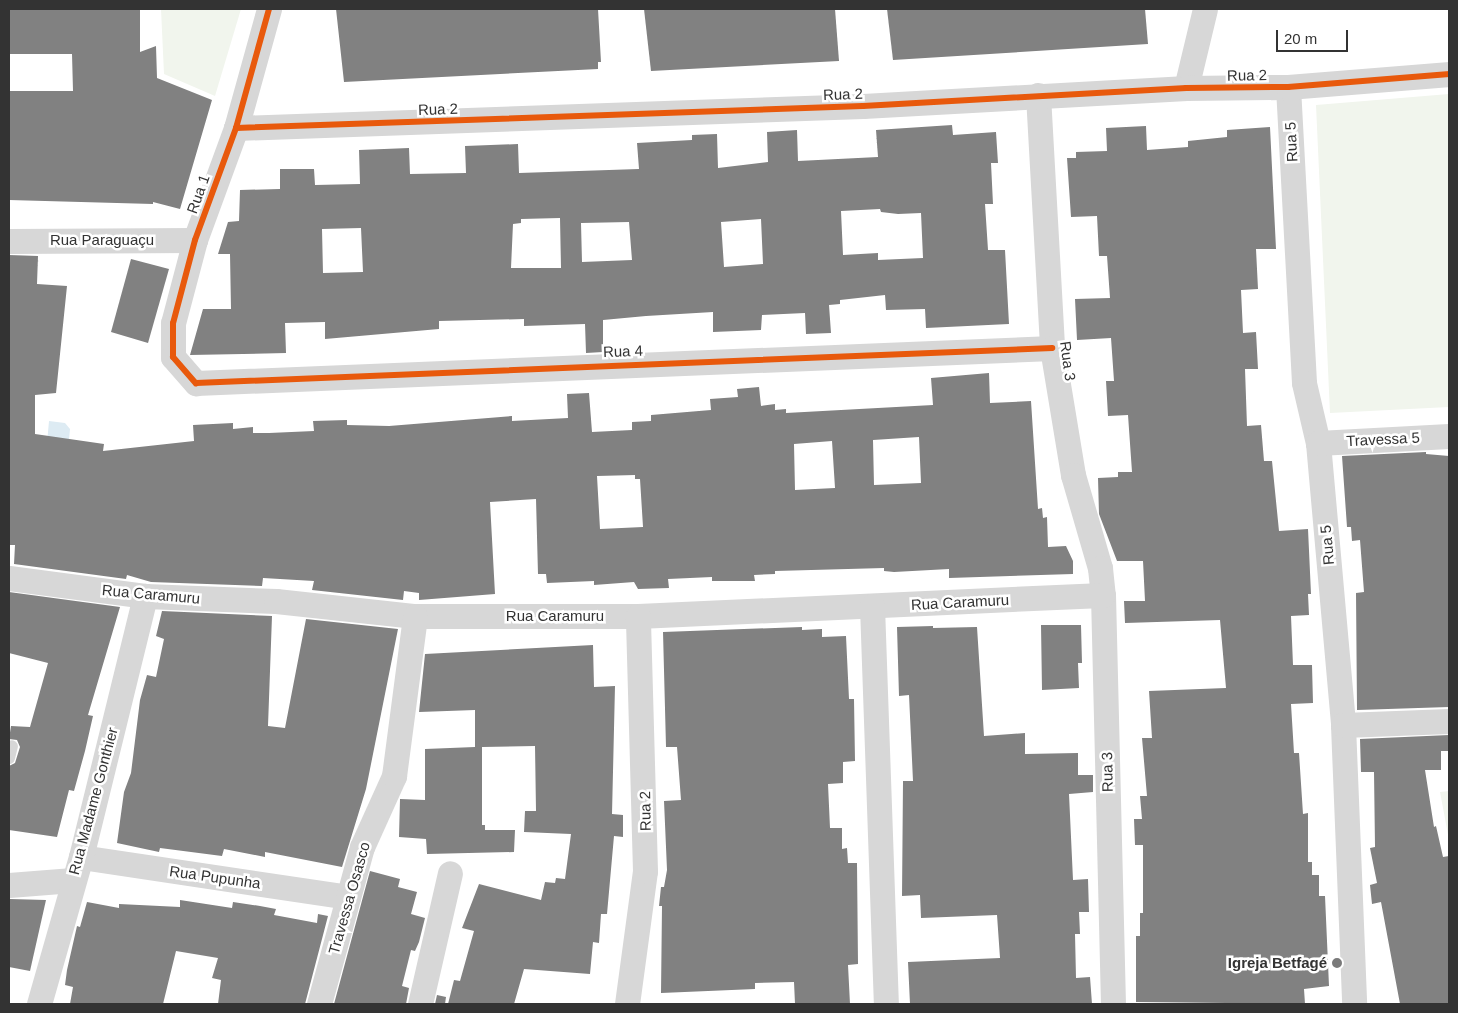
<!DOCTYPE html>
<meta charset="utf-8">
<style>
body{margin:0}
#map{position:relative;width:1458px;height:1013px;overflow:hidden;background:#fff;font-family:Helvetica,sans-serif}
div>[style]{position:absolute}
.green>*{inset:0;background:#f1f5ed}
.water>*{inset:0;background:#ddebf3}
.building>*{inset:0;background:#818181}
.service>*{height:12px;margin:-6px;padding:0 6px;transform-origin:6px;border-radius:6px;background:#d7d7d7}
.minor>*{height:25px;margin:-12.5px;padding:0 12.5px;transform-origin:12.5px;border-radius:12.5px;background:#d7d7d7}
.cycleway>*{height:6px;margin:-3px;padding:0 3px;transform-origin:3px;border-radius:3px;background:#e8590c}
.dots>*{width:14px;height:14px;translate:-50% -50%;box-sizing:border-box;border:2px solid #fff;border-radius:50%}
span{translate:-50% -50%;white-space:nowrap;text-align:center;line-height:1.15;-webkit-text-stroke:5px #fff;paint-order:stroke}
.street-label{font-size:15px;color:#333}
.poi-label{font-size:15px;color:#333;font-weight:700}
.right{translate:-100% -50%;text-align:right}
.frame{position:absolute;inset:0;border:10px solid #333;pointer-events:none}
.scale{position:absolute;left:1276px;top:30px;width:72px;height:22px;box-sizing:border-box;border:2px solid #333;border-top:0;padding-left:6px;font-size:15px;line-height:18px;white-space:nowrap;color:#333;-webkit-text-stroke:4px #fff;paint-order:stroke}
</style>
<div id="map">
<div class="green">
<i style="clip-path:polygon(161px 9px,241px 9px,215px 96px,164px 74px)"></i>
<i style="clip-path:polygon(1449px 94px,1449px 407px,1330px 413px,1316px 105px)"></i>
<i style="clip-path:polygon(1449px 791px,1449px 840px,1440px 792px)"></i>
</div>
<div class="water">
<i style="clip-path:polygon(49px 421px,65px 423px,70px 429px,69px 440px,45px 465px)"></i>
</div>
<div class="building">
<i style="clip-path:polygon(9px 9px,140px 9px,140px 52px,156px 46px,157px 78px,212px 100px,180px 209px,153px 202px,153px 204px,9px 200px,9px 91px,73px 91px,72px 54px,9px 54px)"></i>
<i style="clip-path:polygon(336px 9px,598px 9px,601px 62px,598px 62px,598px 69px,344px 82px)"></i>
<i style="clip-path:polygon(644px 9px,835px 9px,839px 61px,651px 71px)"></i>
<i style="clip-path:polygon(887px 9px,1145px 9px,1148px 44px,893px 60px)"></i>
<i style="clip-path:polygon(evenodd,952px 125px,953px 135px,996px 132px,998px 163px,991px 163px,993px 204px,985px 204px,988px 250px,1005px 250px,1009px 324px,926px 328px,925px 309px,886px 310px,885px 295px,840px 300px,840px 304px,829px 305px,831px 333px,806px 334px,805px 313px,762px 315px,761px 330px,713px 332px,713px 312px,646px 316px,603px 320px,603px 352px,586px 353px,585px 324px,524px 326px,524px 319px,439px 321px,439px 329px,325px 339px,325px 322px,285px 323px,286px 353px,190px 355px,203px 309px,231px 309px,230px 254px,218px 254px,228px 222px,239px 221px,240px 190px,280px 189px,280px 169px,314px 169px,315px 185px,360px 184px,359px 150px,409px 148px,410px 174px,466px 173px,465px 146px,518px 144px,519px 173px,639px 169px,637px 143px,692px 140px,692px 135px,717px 134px,718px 168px,768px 162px,767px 132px,797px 130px,798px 161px,878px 157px,876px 130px,952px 125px,880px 209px,881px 212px,898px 214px,921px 213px,923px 258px,878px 260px,878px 253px,843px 255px,841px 211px,880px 209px,952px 125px,560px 218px,561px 268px,511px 268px,513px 224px,521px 223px,521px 219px,560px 218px,952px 125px,761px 219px,763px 264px,724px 267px,721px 222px,761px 219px,952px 125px,629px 222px,632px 260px,582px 262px,581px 223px,629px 222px,952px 125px,361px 228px,363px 272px,323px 273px,322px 229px,361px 228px)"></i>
<i style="clip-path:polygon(1146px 126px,1147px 150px,1188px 147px,1188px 141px,1227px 137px,1227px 130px,1270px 127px,1276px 249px,1256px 249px,1258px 289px,1241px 290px,1243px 333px,1256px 332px,1258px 369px,1245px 369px,1247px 426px,1261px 425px,1264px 461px,1272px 461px,1279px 531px,1308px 529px,1311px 594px,1308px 594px,1309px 615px,1291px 616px,1293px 665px,1312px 665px,1313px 703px,1291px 704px,1294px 753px,1299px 753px,1303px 814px,1308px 813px,1308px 862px,1312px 862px,1312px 875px,1319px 875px,1319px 896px,1325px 896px,1329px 986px,1304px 989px,1305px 1004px,1136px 1002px,1136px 936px,1140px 936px,1140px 913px,1143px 913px,1143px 845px,1135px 845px,1134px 819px,1142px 819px,1140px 796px,1147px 796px,1142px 738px,1152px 738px,1149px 691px,1226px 688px,1220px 620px,1125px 623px,1124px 601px,1145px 601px,1143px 561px,1117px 561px,1099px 514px,1098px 478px,1118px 477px,1118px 472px,1132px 472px,1128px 415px,1108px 416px,1106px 381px,1114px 381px,1111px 338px,1077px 340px,1075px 299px,1110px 298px,1107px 256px,1099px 256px,1097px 216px,1071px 217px,1067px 158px,1076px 158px,1076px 152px,1107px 151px,1106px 128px)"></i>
<i style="clip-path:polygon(evenodd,9px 255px,38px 256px,37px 284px,67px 286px,56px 393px,35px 395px,35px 434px,104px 444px,103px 451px,194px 441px,193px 425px,233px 423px,233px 429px,253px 427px,253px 433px,269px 433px,314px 431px,313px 421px,347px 420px,347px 425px,389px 426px,512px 416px,512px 421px,568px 418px,567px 394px,589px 393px,592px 432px,632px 430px,632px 422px,651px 421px,651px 415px,711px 410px,710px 399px,738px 397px,737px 389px,759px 387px,761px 406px,775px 404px,775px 410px,786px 409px,786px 413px,933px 405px,931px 378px,989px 373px,990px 403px,1031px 401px,1038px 509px,1042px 508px,1043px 518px,1047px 517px,1048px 547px,1066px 546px,1073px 561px,1073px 574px,949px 578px,949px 569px,894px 572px,884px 571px,884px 568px,775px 571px,775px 574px,754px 575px,755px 581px,712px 581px,712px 577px,668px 579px,669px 588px,638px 589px,634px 582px,594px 585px,594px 581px,547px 583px,546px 574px,538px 574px,536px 499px,490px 502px,495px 594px,419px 600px,419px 593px,404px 591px,403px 600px,312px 590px,314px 581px,263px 578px,262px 586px,151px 582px,127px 575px,126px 579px,14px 564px,15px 545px,9px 545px,9px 255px,919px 437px,921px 483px,874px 485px,873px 440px,919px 437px,9px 255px,832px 441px,835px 488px,795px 490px,794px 444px,832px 441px,9px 255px,635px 475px,635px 479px,640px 479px,643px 527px,600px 529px,597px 476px,635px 475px)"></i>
<i style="clip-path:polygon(131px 259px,169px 269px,148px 343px,111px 332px)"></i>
<i style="clip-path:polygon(1426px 452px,1426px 454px,1449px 456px,1449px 707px,1357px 710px,1356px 593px,1364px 592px,1360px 540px,1352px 541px,1351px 527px,1347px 527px,1342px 456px)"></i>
<i style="clip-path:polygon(9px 592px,120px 607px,88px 715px,93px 716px,85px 751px,74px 791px,69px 790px,57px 837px,9px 830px,9px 766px,15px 763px,20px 747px,17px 740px,9px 739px,11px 726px,30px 727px,48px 663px,9px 653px)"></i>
<i style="clip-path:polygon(162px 611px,272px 616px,268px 726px,285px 728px,306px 619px,398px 629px,366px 789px,342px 867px,265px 852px,265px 857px,224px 849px,222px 856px,160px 848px,159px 852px,117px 843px,124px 792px,131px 773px,140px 700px,147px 675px,156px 677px,164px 639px,156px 636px)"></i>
<i style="clip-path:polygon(1041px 625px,1081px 625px,1082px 663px,1078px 663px,1079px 688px,1042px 690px)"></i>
<i style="clip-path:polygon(933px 626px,933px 628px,977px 627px,984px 736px,1025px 733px,1025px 754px,1078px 753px,1078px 775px,1093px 775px,1093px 792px,1069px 794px,1073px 880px,1088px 879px,1089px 912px,1079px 912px,1080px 934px,1075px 934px,1076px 978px,1090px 977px,1092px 1004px,910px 1004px,908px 962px,1000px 958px,997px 915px,921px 918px,920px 895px,902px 896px,903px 781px,913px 781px,909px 695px,899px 696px,897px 627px)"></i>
<i style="clip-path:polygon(802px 627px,802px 630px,822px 629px,822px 637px,846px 636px,849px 699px,854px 699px,855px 761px,843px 762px,843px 783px,828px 784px,830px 828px,842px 828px,842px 849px,847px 848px,848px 863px,857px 863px,858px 964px,848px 965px,850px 1004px,795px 1004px,794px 982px,755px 983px,755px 989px,661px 993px,662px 906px,659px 906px,661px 887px,664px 887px,667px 870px,664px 801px,681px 800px,677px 747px,666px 747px,663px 632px)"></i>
<i style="clip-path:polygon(593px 645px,594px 687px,615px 686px,612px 814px,623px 815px,623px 837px,614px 836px,607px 914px,601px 914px,599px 943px,593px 942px,590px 974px,524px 969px,514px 1004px,448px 1004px,454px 980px,460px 981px,474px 931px,462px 928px,479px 884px,541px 900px,545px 882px,555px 883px,556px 878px,565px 879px,571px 834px,524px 832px,525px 811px,536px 811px,535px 746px,482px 747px,482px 825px,485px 825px,485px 830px,515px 830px,514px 852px,427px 854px,426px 839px,399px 837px,400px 799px,425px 800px,425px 749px,475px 747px,475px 710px,419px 712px,425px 654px)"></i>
<i style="clip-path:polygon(1449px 735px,1449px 751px,1441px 751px,1441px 770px,1425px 770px,1434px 827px,1436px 826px,1443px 857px,1449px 856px,1449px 1004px,1400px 1004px,1381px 902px,1372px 904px,1370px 885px,1377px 883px,1370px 848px,1375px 847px,1374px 772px,1361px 772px,1360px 739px)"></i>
<i style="clip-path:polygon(370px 871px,400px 879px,398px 887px,417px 892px,411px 914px,425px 918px,419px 942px,415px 951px,411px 950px,402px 986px,409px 988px,406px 1004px,334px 1004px)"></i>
<i style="clip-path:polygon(9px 899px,46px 900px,30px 971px,9px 967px)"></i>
<i style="clip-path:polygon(180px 900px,232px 908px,233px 902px,260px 906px,276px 909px,274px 915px,317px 923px,318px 914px,328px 916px,305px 1004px,218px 1004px,221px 980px,212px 978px,218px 958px,176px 951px,163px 1004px,70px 1004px,73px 987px,65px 985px,67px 970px,77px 926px,80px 927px,87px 902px,119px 908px,119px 904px,180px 907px)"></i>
<i style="clip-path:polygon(437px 995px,446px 997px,445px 1004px,435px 1004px)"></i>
</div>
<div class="service">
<i style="left:9px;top:758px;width:12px;rotate:-76deg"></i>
</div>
<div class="minor">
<i style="left:269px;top:9px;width:123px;rotate:105.5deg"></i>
<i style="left:236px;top:128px;width:119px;rotate:110.1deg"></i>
<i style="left:195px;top:240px;width:86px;rotate:104.8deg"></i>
<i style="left:173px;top:323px;width:34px;rotate:90deg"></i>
<i style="left:173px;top:357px;width:35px;rotate:49deg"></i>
<i style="left:196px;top:383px;width:857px;rotate:-2.34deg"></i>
<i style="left:1288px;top:87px;width:296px;rotate:86.9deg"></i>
<i style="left:1304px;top:383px;width:62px;rotate:76.9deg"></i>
<i style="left:1318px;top:443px;width:283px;rotate:84.9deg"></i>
<i style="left:1343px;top:725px;width:279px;rotate:87.7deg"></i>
<i style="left:1186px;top:88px;width:81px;rotate:-76.5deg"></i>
<i style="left:1038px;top:95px;width:253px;rotate:86.8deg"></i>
<i style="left:1052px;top:348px;width:129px;rotate:80.6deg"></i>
<i style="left:1073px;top:475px;width:97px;rotate:73.8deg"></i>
<i style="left:1100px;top:568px;width:27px;rotate:84deg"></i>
<i style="left:1103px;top:595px;width:409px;rotate:88.6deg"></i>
<i style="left:236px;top:128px;width:627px;rotate:-2.01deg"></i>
<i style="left:863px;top:106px;width:324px;rotate:-3.2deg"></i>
<i style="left:1186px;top:88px;width:102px;rotate:-0.6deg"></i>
<i style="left:1288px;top:87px;width:162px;rotate:-4.6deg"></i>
<i style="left:9px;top:241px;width:186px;rotate:-0.3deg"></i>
<i style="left:1318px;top:443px;width:131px;rotate:-3.1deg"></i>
<i style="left:9px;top:578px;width:137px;rotate:7.5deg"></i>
<i style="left:145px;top:596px;width:131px;rotate:2.2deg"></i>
<i style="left:276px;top:601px;width:140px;rotate:6.2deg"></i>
<i style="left:415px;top:616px;width:223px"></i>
<i style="left:638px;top:616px;width:465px;rotate:-2.6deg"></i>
<i style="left:872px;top:606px;width:398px;rotate:88deg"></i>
<i style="left:1343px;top:725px;width:106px;rotate:-2.2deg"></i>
<i style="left:81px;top:857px;width:270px;rotate:8.5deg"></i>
<i style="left:9px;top:885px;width:64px;rotate:-4.5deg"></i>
<i style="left:39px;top:1004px;width:153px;rotate:-74.1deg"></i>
<i style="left:81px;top:857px;width:269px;rotate:-76.2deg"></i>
<i style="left:319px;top:1004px;width:163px;rotate:-74.7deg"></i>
<i style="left:362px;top:847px;width:78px;rotate:-65.7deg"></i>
<i style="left:394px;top:776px;width:161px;rotate:-82.5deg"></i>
<i style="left:420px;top:1004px;width:134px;rotate:-77.1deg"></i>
<i style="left:627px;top:1004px;width:134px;rotate:-82.3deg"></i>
<i style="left:645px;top:871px;width:255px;rotate:-91.6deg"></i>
</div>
<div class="cycleway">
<i style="left:269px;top:9px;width:123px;rotate:105.5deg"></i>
<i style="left:236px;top:128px;width:119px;rotate:110.1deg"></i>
<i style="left:195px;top:240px;width:86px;rotate:104.8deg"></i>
<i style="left:173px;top:323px;width:34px;rotate:90deg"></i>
<i style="left:173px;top:357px;width:35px;rotate:49deg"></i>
<i style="left:196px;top:383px;width:857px;rotate:-2.34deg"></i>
<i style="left:236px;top:128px;width:627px;rotate:-2.01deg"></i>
<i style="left:863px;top:106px;width:324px;rotate:-3.2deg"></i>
<i style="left:1186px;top:88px;width:102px;rotate:-0.6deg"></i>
<i style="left:1288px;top:87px;width:162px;rotate:-4.6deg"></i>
</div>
<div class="dots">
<i style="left:1337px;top:963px;background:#7a7a7a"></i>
</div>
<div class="street-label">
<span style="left:1247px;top:75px;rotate:-1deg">Rua 2</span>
<span style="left:843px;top:94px;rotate:-2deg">Rua 2</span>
<span style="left:438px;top:109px;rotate:-2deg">Rua 2</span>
<span style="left:1291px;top:142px;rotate:-93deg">Rua 5</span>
<span style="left:198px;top:194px;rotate:-70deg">Rua 1</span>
<span style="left:102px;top:240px">Rua Paraguaçu</span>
<span style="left:623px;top:351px;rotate:-2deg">Rua 4</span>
<span style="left:1068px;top:361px;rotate:82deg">Rua 3</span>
<span style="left:1383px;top:439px;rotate:-3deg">Travessa 5</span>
<span style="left:1327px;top:545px;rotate:-95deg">Rua 5</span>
<span style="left:151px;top:594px;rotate:5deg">Rua Caramuru</span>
<span style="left:960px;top:602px;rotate:-3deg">Rua Caramuru</span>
<span style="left:555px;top:616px">Rua Caramuru</span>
<span style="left:1107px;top:772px;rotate:-91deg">Rua 3</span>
<span style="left:93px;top:801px;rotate:-75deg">Rua Madame Gonthier</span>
<span style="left:645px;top:811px;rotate:-91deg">Rua 2</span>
<span style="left:215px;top:877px;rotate:8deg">Rua Pupunha</span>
<span style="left:349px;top:898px;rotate:-74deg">Travessa Osasco</span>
</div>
<div class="poi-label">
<span class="right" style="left:1327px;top:963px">Igreja Betfagé</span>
</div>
<div class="frame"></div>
<div class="scale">20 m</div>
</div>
